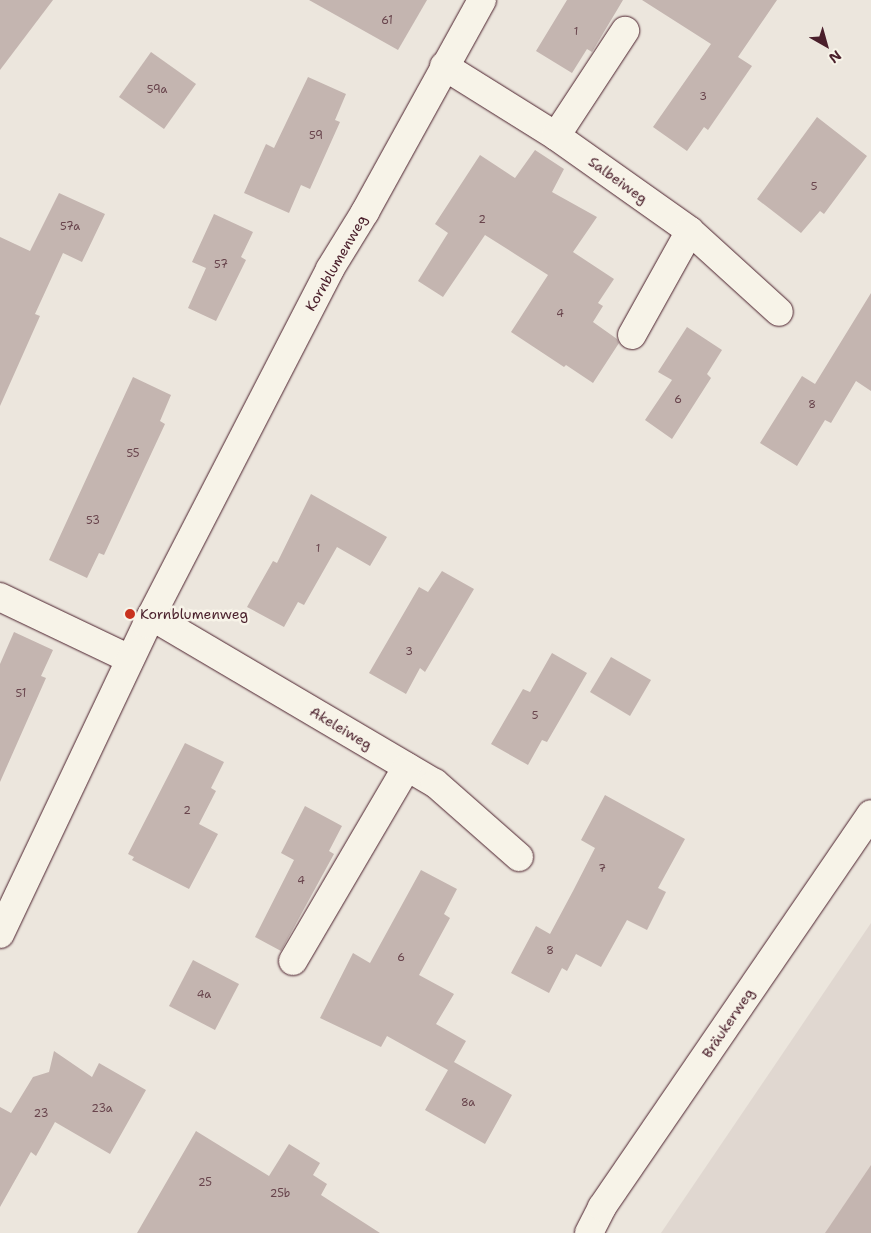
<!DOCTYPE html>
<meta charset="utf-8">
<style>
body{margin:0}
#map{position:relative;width:871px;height:1233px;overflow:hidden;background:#ece6dd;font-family:"Shantell Sans",sans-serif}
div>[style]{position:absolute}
.built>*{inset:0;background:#e0d7d0}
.building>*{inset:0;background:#c4b5b0}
.roads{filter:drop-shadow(0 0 1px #4a1f2b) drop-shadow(0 0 1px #4a1f2b)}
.minor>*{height:28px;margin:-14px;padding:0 14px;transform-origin:14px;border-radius:14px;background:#f7f3e8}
.major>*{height:28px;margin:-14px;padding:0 14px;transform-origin:14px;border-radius:14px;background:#f7f3e8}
.dots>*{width:14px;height:14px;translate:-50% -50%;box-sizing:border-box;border:2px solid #f7f3e8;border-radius:50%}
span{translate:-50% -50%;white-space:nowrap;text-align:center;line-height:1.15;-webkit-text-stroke:5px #f7f3e8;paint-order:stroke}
.number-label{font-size:11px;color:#68444c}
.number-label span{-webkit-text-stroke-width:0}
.street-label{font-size:14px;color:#4a1f2b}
.poi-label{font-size:14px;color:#4a1f2b}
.left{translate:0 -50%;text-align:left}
.north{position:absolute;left:801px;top:20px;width:50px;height:50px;-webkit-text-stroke:4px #f7f3e8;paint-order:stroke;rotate:142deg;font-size:14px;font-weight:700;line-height:20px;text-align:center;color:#4a1f2b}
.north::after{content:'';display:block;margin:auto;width:18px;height:22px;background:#4a1f2b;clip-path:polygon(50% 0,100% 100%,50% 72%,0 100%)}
</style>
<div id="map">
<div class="built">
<i style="clip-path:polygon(871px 923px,871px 1233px,661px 1233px)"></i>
</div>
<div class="building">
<i style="clip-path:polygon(0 0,53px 0,0 70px)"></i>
<i style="clip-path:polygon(309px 0,427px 0,398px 50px)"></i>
<i style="clip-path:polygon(567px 0,623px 0,592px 52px,587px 49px,572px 73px,536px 51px)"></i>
<i style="clip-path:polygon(642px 0,777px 0,738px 57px,752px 66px,708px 130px,704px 127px,687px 151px,653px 127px,711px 44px)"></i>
<i style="clip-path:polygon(151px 52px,196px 84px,164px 129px,119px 97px)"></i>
<i style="clip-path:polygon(308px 77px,346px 94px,335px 120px,340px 122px,310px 189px,301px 185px,289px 213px,244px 193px,266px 144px,274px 148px)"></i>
<i style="clip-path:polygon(817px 117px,867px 156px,824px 214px,820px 211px,801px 233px,757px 199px)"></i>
<i style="clip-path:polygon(535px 150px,564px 169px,552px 192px,597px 217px,573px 252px,614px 279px,598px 303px,603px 306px,593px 322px,617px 339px,619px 343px,593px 383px,566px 365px,564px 367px,511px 332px,548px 275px,485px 235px,443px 297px,418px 281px,448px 233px,435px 224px,480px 155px,515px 178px)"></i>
<i style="clip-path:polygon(59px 193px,105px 214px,82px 262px,63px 253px,35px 314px,40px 316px,0 406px,0 237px,30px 251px)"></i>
<i style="clip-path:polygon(214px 214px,253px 232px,241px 257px,246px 260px,216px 321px,188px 308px,206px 268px,192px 262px)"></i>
<i style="clip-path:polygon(871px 293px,871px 391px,856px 381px,831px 423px,825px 420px,797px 466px,760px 443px,802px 376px,815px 384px)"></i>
<i style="clip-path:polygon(687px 327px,722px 350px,707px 374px,711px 378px,672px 439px,645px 420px,672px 380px,658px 372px)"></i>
<i style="clip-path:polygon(133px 377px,171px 395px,160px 421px,165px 424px,104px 555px,99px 553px,87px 578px,49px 560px)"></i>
<i style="clip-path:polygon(311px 494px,387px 537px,370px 566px,337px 547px,304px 605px,298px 602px,284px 627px,247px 607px,273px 561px,277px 563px)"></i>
<i style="clip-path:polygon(442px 571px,474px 589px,425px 672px,420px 668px,406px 694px,369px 673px,419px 587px,428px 592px)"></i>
<i style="clip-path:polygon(14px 632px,53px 650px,41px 676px,46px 678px,0 782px,0 664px)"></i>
<i style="clip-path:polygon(552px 653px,587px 673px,547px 742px,542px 740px,528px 765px,491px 744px,523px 689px,530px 692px)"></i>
<i style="clip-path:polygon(611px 657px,651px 680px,630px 716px,590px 692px)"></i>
<i style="clip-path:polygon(185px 743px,224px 762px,211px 788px,216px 791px,199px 824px,218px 834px,189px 889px,132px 860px,134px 857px,128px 854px)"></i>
<i style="clip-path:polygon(605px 795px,685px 839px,658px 888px,666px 892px,647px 930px,627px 920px,601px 967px,576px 954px,567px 971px,562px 968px,549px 993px,511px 973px,536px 926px,550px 934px,573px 891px,595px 848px,581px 840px)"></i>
<i style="clip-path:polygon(305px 806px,342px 826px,329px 851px,334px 854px,281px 951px,255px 937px,294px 860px,281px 853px)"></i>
<i style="clip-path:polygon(421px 870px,457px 889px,444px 914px,450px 918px,419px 975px,454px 994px,436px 1024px,466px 1041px,454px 1062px,512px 1095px,485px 1144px,425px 1110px,448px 1070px,387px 1036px,381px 1047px,320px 1018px,353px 953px,370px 963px)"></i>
<i style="clip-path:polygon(193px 960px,239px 984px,215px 1030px,169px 1006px)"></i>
<i style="clip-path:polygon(54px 1051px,92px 1077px,99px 1063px,146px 1090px,110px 1154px,55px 1122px,36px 1156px,31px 1152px,0 1207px,0 1107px,11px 1113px,33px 1077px,49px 1072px)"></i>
<i style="clip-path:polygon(196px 1131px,269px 1176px,289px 1144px,320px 1163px,313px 1175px,327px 1184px,321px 1195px,380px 1233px,137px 1233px)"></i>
<i style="clip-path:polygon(871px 1165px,871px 1233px,825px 1233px)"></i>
</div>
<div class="roads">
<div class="minor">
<i style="left:444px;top:66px;width:132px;rotate:32deg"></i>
<i style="left:556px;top:136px;width:164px;rotate:35.3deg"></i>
<i style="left:690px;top:231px;width:120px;rotate:42.3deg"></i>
<i style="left:556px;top:136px;width:126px;rotate:-56.7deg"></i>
<i style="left:632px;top:335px;width:119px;rotate:-60.9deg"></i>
<i style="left:0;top:597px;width:144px;rotate:25.5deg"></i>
<i style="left:151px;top:616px;width:329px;rotate:30.5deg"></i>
<i style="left:435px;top:783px;width:112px;rotate:41.4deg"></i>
<i style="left:0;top:934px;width:343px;rotate:-64.6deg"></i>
<i style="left:147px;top:624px;width:399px;rotate:-62.7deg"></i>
<i style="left:330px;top:269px;width:67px;rotate:-58.4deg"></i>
<i style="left:365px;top:212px;width:242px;rotate:-61.1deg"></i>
<i style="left:293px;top:961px;width:225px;rotate:-59.6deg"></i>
</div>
<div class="major">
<i style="left:589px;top:1233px;width:29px;rotate:-63deg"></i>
<i style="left:602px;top:1207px;width:476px;rotate:-55.6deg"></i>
</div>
</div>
<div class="dots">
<i style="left:130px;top:614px;background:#c8321e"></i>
</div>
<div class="number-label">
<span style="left:387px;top:21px">61</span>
<span style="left:576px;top:32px">1</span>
<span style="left:157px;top:90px">59a</span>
<span style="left:703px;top:97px">3</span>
<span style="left:316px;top:136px">59</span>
<span style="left:814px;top:187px">5</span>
<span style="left:482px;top:220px">2</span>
<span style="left:70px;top:227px">57a</span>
<span style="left:221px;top:265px">57</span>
<span style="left:560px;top:314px">4</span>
<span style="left:678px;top:400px">6</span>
<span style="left:812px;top:405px">8</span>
<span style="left:133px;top:454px">55</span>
<span style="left:93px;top:521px">53</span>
<span style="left:318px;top:549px">1</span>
<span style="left:409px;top:652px">3</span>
<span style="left:21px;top:694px">51</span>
<span style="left:535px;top:716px">5</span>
<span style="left:187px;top:811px">2</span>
<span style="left:602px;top:869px">7</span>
<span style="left:301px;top:881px">4</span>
<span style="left:550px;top:951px">8</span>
<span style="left:401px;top:958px">6</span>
<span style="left:204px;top:995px">4a</span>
<span style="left:468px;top:1103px">8a</span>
<span style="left:102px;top:1109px">23a</span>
<span style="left:41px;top:1114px">23</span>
<span style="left:205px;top:1183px">25</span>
<span style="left:280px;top:1194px">25b</span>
</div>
<div class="street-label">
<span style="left:618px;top:180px;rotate:36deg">Salbeiweg</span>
<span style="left:336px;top:263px;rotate:-60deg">Kornblumenweg</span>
<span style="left:341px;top:728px;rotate:31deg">Akeleiweg</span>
<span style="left:728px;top:1023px;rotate:-56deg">Bräukerweg</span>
</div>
<div class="poi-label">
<span class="left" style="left:140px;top:614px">Kornblumenweg</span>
</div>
<div class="north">N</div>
</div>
